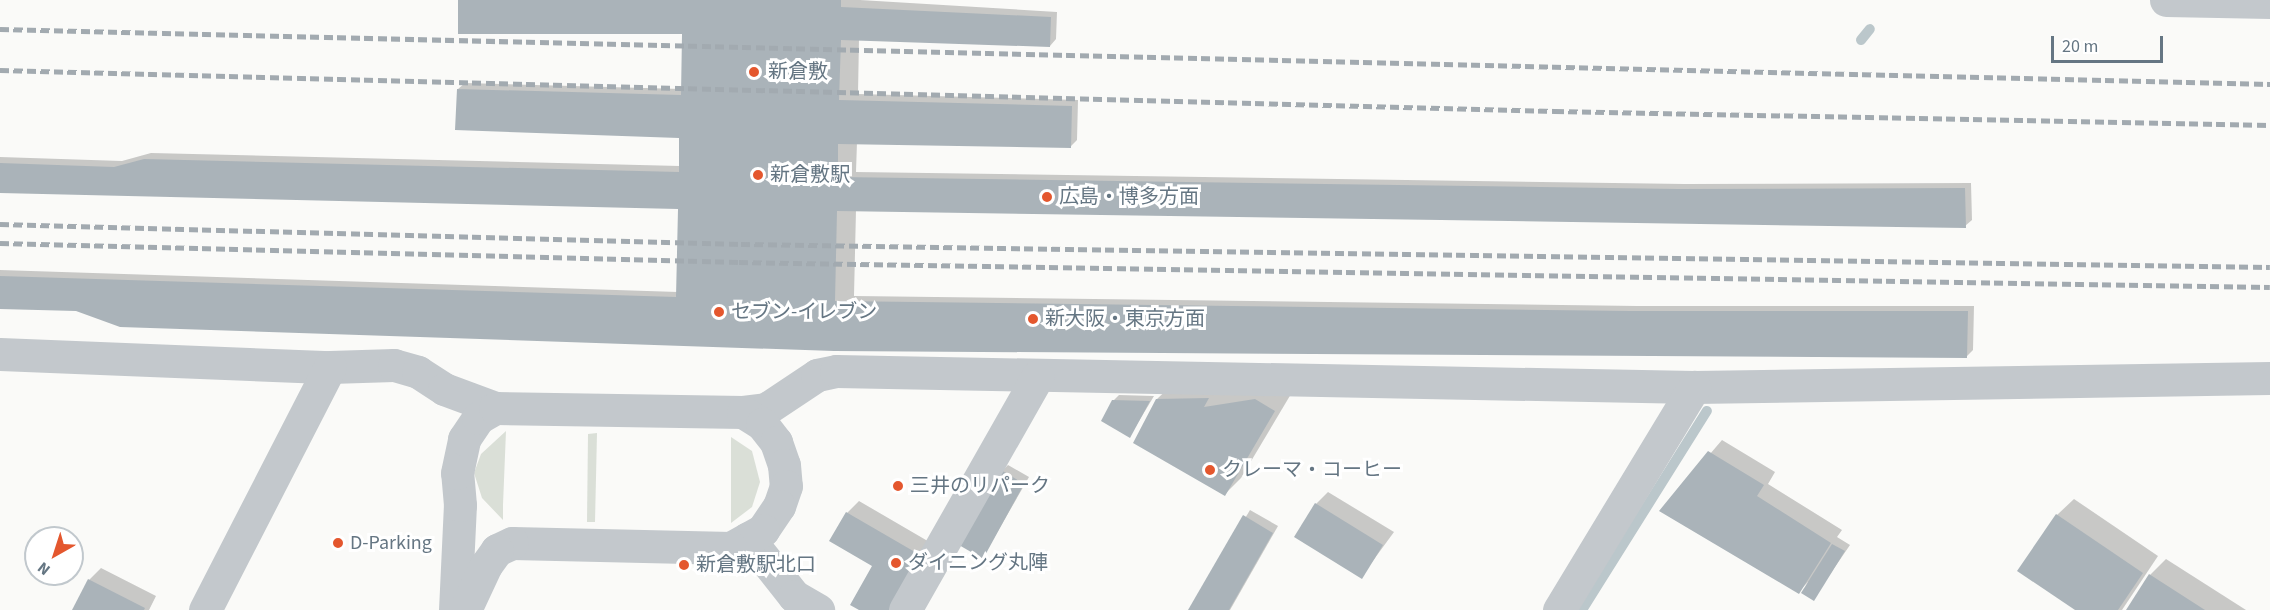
<!DOCTYPE html>
<meta charset="utf-8">
<style>
body{margin:0}
#map{position:relative;width:2270px;height:610px;overflow:hidden;background:#fafaf8;font-family:"Source Sans 3","Noto Sans JP",sans-serif}
div>[style]{position:absolute}
.green>*{inset:0;background:#dadfd7}
.shadow>*{inset:0;background:#0003}
.stream>*{height:10px;margin:-5px;padding:0 5px;transform-origin:5px;border-radius:5px;background:#bbc7cb}
.building>*{inset:0;background:#aab3b9}
.minor>*{height:33px;margin:-16.5px;padding:0 16.5px;transform-origin:16.5px;border-radius:16.5px;background:#c3c8cc}
.rail>*{height:4.5px;margin-top:-2.25px;transform-origin:0;background:repeating-linear-gradient(90deg,#a2aab0 0 9px,transparent 0 13.5px)}
.dots>*{width:16px;height:16px;translate:-50% -50%;box-sizing:border-box;border:3px solid #fff;border-radius:50%}
span{translate:-50% -50%;white-space:nowrap;text-align:center;line-height:1.15;-webkit-text-stroke:6px #fff;paint-order:stroke}
.poi-label{font-size:20px;color:#657683}
.left{translate:0 -50%;text-align:left}
.north{position:absolute;left:24px;top:526px;width:60px;height:60px;box-sizing:border-box;background:#fff;border:2px solid #c1c8cd;border-radius:50%;rotate:219deg;font-size:16px;font-weight:700;line-height:24px;text-align:center;color:#657683}
.north::after{content:'';display:block;margin:auto;width:21px;height:27px;background:#e4572e;clip-path:polygon(50% 0,100% 100%,50% 72%,0 100%)}
.scale{position:absolute;left:2051px;top:36px;width:112px;height:27px;box-sizing:border-box;border:3px solid #657683;border-top:0;padding-left:8px;font-size:18px;line-height:21px;white-space:nowrap;color:#657683;-webkit-text-stroke:4px #fff;paint-order:stroke}
</style>
<div id="map">
<div class="green">
<i style="clip-path:polygon(506px 431px,503px 505px,503px 520px,482px 498px,474px 473px,481px 454px)"></i>
<i style="clip-path:polygon(597px 433px,595px 522px,587px 522px,588px 434px)"></i>
<i style="clip-path:polygon(731px 437px,752px 451px,760px 482px,752px 507px,731px 523px)"></i>
</div>
<div class="shadow">
<i style="clip-path:polygon(460px 0,860px 0,1057px 12px,1056px 39px,1050px 46px,859px 39px,858px 94px,1078px 100px,1077px 140px,1071px 146px,857px 142px,856px 172px,1685px 184px,1971px 183px,1972px 220px,1965px 226px,856px 210px,854px 296px,1638px 306px,1974px 306px,1973px 350px,1966px 357px,0 307px,0 270px,678px 292px,679px 207px,0 192px,0 157px,122px 161px,151px 153px,680px 166px,681px 137px,458px 89px,465px 83px,682px 89px,683px 32px)"></i>
<i style="clip-path:polygon(1174px 383px,1291px 394px,1241px 478px,1225px 494px,1157px 399px)"></i>
<i style="clip-path:polygon(1119px 395px,1154px 396px,1130px 436px,1113px 401px)"></i>
<i style="clip-path:polygon(1722px 440px,1775px 472px,1768px 484px,1842px 530px,1837px 537px,1850px 545px,1813px 599px,1808px 582px,1798px 592px,1662px 510px)"></i>
<i style="clip-path:polygon(1008px 465px,1029px 477px,983px 557px,1002px 471px)"></i>
<i style="clip-path:polygon(1328px 492px,1394px 532px,1361px 577px,1316px 504px)"></i>
<i style="clip-path:polygon(2074px 499px,2158px 556px,2122px 610px,2078px 610px,2057px 515px)"></i>
<i style="clip-path:polygon(859px 501px,938px 547px,862px 610px,874px 566px,847px 513px)"></i>
<i style="clip-path:polygon(1250px 510px,1278px 526px,1230px 610px,1190px 610px)"></i>
<i style="clip-path:polygon(2166px 559px,2246px 610px,2128px 610px,2150px 575px)"></i>
<i style="clip-path:polygon(101px 568px,156px 596px,149px 610px,69px 610px,73px 610px,89px 580px)"></i>
</div>
<div class="stream">
<i style="left:1861px;top:40px;width:14px;rotate:-51deg"></i>
<i style="left:1582px;top:610px;width:235px;rotate:-57.9deg"></i>
</div>
<div class="building">
<i style="clip-path:polygon(458px 0,841px 0,841px 7px,1051px 17px,1050px 47px,841px 40px,839px 100px,1072px 106px,1071px 148px,838px 144px,838px 177px,1678px 189px,1965px 188px,1966px 228px,837px 211px,835px 301px,1631px 311px,1968px 311px,1967px 358px,834px 351px,120px 327px,76px 311px,0 309px,0 276px,676px 297px,678px 209px,0 193px,0 163px,114px 167px,144px 159px,679px 172px,679px 138px,455px 130px,457px 89px,681px 95px,682px 34px,458px 34px)"></i>
<i style="clip-path:polygon(1209px 398px,1204px 407px,1255px 399px,1275px 411px,1225px 496px,1133px 443px,1156px 399px)"></i>
<i style="clip-path:polygon(1112px 400px,1150px 401px,1130px 438px,1101px 421px)"></i>
<i style="clip-path:polygon(1708px 451px,1764px 485px,1757px 496px,1831px 543px,1799px 594px,1659px 511px)"></i>
<i style="clip-path:polygon(1001px 470px,1024px 484px,983px 559px,959px 545px)"></i>
<i style="clip-path:polygon(1315px 503px,1383px 545px,1362px 579px,1294px 537px)"></i>
<i style="clip-path:polygon(846px 512px,927px 559px,898px 610px,859px 610px,850px 605px,872px 566px,829px 541px)"></i>
<i style="clip-path:polygon(2056px 514px,2143px 573px,2118px 610px,2075px 610px,2017px 571px)"></i>
<i style="clip-path:polygon(1243px 515px,1273px 533px,1229px 610px,1188px 610px)"></i>
<i style="clip-path:polygon(1832px 544px,1845px 551px,1814px 601px,1801px 593px)"></i>
<i style="clip-path:polygon(2149px 574px,2205px 610px,2126px 610px)"></i>
<i style="clip-path:polygon(88px 579px,145px 608px,144px 610px,72px 610px)"></i>
</div>
<div class="minor">
<i style="left:2166px;top:0;width:104px;rotate:1.1deg"></i>
<i style="left:0;top:354px;width:330px;rotate:2.3deg"></i>
<i style="left:330px;top:367px;width:64px;rotate:-1.8deg"></i>
<i style="left:394px;top:365px;width:25px;rotate:16deg"></i>
<i style="left:418px;top:372px;width:31px;rotate:33deg"></i>
<i style="left:444px;top:389px;width:54px;rotate:20.4deg"></i>
<i style="left:743px;top:412px;width:23px;rotate:-7deg"></i>
<i style="left:766px;top:409px;width:61px;rotate:-33.7deg"></i>
<i style="left:817px;top:375px;width:19px;rotate:-12deg"></i>
<i style="left:836px;top:371px;width:858px;rotate:1.07deg"></i>
<i style="left:1694px;top:387px;width:576px;rotate:-0.9deg"></i>
<i style="left:748px;top:538px;width:74px;rotate:51.6deg"></i>
<i style="left:794px;top:596px;width:28px;rotate:30deg"></i>
<i style="left:205px;top:610px;width:273px;rotate:-62.8deg"></i>
<i style="left:455px;top:610px;width:105px;rotate:-87.3deg"></i>
<i style="left:460px;top:505px;width:32px;rotate:-95deg"></i>
<i style="left:457px;top:473px;width:35px;rotate:-78deg"></i>
<i style="left:464px;top:439px;width:25px;rotate:-56deg"></i>
<i style="left:478px;top:418px;width:20px;rotate:-30deg"></i>
<i style="left:495px;top:408px;width:248px;rotate:0.9deg"></i>
<i style="left:743px;top:412px;width:22px;rotate:32deg"></i>
<i style="left:762px;top:424px;width:23px;rotate:52deg"></i>
<i style="left:776px;top:442px;width:24px;rotate:71deg"></i>
<i style="left:784px;top:465px;width:21px;rotate:85deg"></i>
<i style="left:786px;top:486px;width:21px;rotate:109deg"></i>
<i style="left:779px;top:506px;width:29px;rotate:124deg"></i>
<i style="left:763px;top:530px;width:37px;rotate:151deg"></i>
<i style="left:731px;top:548px;width:219px;rotate:-178.7deg"></i>
<i style="left:512px;top:543px;width:17px;rotate:155deg"></i>
<i style="left:497px;top:550px;width:19px;rotate:126deg"></i>
<i style="left:486px;top:565px;width:50px;rotate:115deg"></i>
<i style="left:905px;top:610px;width:269px;rotate:-60.4deg"></i>
<i style="left:1559px;top:610px;width:261px;rotate:-58.8deg"></i>
</div>
<div class="rail">
<i style="left:0;top:29px;width:2271px;rotate:1.39deg"></i>
<i style="left:0;top:70px;width:1556px;rotate:1.51deg"></i>
<i style="left:1555px;top:111px;width:715px;rotate:1.12deg"></i>
<i style="left:0;top:224px;width:741px;rotate:1.55deg"></i>
<i style="left:741px;top:244px;width:1529px;rotate:0.86deg"></i>
<i style="left:0;top:243px;width:739px;rotate:1.47deg"></i>
<i style="left:739px;top:262px;width:1531px;rotate:0.94deg"></i>
</div>
<div class="dots">
<i style="left:754px;top:72px;background:#e4572e"></i>
<i style="left:758px;top:175px;background:#e4572e"></i>
<i style="left:1047px;top:197px;background:#e4572e"></i>
<i style="left:719px;top:312px;background:#e4572e"></i>
<i style="left:1033px;top:319px;background:#e4572e"></i>
<i style="left:1210px;top:470px;background:#e4572e"></i>
<i style="left:898px;top:486px;background:#e4572e"></i>
<i style="left:338px;top:543px;background:#e4572e"></i>
<i style="left:896px;top:563px;background:#e4572e"></i>
<i style="left:684px;top:565px;background:#e4572e"></i>
</div>
<div class="poi-label">
<span class="left" style="left:768px;top:72px">新倉敷</span>
<span class="left" style="left:770px;top:175px">新倉敷駅</span>
<span class="left" style="left:1059px;top:197px">広島・博多方面</span>
<span class="left" style="left:731px;top:312px">セブン-イレブン</span>
<span class="left" style="left:1045px;top:319px">新大阪・東京方面</span>
<span class="left" style="left:1222px;top:470px">クレーマ・コーヒー</span>
<span class="left" style="left:910px;top:486px">三井のリパーク</span>
<span class="left" style="left:350px;top:543px">D-Parking</span>
<span class="left" style="left:908px;top:563px">ダイニング丸陣</span>
<span class="left" style="left:696px;top:565px">新倉敷駅北口</span>
</div>
<div class="north">N</div>
<div class="scale">20 m</div>
</div>
